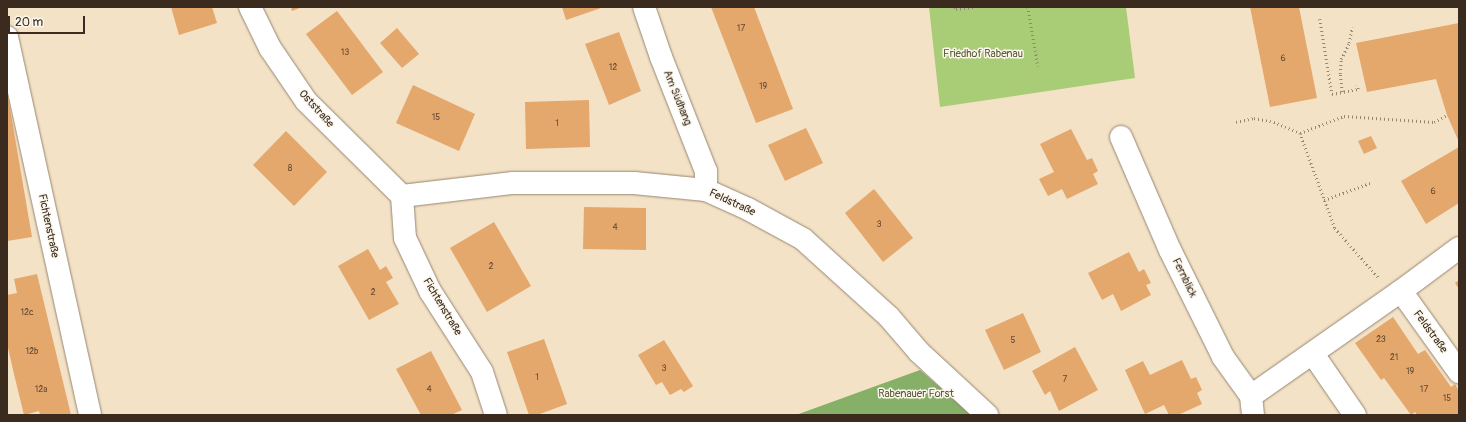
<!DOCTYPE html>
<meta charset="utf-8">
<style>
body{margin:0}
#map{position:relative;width:1466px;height:422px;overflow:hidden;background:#f3e2c6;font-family:Pangolin,sans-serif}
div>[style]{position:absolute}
.green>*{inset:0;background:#a9cd77}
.forest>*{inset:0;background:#86b068}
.building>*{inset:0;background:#e4a76c}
.path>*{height:2.5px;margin-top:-1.25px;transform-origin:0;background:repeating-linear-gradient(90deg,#978672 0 1px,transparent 0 4px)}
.roads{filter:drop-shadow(0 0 1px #978672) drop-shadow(0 0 1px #978672)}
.minor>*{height:22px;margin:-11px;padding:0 11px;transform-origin:11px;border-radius:11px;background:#fff}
span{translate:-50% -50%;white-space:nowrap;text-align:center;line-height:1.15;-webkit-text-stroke:3px #fbf7ec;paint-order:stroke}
.number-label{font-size:9px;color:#654932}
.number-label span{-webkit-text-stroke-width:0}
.park-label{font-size:11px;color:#5c5b39}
.street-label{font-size:11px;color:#3b2a1e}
.frame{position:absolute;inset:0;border:8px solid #3b2a1e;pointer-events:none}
.scale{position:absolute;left:8px;top:16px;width:77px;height:18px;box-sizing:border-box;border:2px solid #3b2a1e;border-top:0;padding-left:5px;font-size:12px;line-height:14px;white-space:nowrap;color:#3b2a1e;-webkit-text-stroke:3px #fbf7ec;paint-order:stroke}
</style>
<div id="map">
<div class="green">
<i style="clip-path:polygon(929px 7px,1126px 7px,1135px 78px,940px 107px)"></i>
</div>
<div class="forest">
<i style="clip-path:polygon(920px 370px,972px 415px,796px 415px)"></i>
</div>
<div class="building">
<i style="clip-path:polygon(171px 7px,212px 7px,217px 23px,179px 35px)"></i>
<i style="clip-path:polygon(291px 7px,302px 7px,292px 11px)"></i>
<i style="clip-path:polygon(562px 7px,604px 7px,566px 20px)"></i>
<i style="clip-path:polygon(711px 7px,754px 7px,793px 109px,756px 123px)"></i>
<i style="clip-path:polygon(1250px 7px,1299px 7px,1317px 98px,1270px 107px)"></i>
<i style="clip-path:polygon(337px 11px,383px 72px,352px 95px,306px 34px)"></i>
<i style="clip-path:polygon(1459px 23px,1459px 142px,1447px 115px,1436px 79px,1367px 92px,1356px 43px)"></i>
<i style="clip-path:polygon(397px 28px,419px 54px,402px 68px,380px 43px)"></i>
<i style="clip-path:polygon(619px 32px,641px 91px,609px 105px,585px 44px)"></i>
<i style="clip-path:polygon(413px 85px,475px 114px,459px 151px,396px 123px)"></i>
<i style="clip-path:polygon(8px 97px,32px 237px,7px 241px,7px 98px)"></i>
<i style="clip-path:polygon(589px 100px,590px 147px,526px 149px,525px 102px)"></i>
<i style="clip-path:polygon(806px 128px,823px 163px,785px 181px,768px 145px)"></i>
<i style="clip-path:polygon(1071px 129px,1087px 160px,1092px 158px,1098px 171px,1093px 174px,1098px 184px,1067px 199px,1062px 189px,1048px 196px,1039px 179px,1054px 172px,1040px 144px)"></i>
<i style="clip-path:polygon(286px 131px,327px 172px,294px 206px,253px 165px)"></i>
<i style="clip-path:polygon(1371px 136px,1377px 148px,1364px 154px,1358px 141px)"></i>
<i style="clip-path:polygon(1459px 147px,1459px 203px,1426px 224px,1401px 181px)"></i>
<i style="clip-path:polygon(874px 189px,913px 238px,883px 262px,845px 213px)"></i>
<i style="clip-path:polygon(584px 207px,646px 208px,646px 250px,583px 249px)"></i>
<i style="clip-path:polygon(494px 222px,531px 286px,487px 312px,450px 248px)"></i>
<i style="clip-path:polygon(368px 249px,380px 270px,386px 266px,393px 278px,386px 282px,399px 304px,369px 320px,338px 266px)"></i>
<i style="clip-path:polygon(1129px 252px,1139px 272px,1144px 269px,1151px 283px,1146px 285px,1151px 295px,1121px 311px,1113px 294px,1102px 300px,1088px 273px)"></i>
<i style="clip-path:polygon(37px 274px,51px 332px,71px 415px,40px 415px,39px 411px,24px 415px,13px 370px,7px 343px,7px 295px,17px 293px,14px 279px)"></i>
<i style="clip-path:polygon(1459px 280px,1459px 289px,1455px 283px)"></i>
<i style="clip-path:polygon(1023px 313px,1041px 352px,1004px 370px,985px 330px)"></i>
<i style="clip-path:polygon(1393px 317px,1418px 354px,1425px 350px,1451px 387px,1455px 384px,1459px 391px,1459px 415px,1417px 415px,1415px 412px,1411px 415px,1384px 378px,1381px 380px,1355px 343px)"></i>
<i style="clip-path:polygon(544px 339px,567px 404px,537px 415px,529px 415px,507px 352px)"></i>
<i style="clip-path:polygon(664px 340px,693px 386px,684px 392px,681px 389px,670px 395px,662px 382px,656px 385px,638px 355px)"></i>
<i style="clip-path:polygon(1075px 347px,1098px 390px,1059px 411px,1050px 391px,1045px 395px,1032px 371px)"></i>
<i style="clip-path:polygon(431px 351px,462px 410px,451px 415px,421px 415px,396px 369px)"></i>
<i style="clip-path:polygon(1182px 360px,1191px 379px,1196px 377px,1202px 390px,1197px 393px,1202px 404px,1178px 415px,1169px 415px,1164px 405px,1145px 414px,1125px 370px,1143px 361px,1150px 375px)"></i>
</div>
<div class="path">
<i style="left:955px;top:7px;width:2px;rotate:63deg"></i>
<i style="left:956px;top:9px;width:17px;rotate:-7deg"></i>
<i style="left:1028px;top:7px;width:60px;rotate:80.4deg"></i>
<i style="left:1320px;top:19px;width:76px;rotate:80.9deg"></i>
<i style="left:1332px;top:94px;width:26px;rotate:-11deg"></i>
<i style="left:1358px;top:89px;width:4px;rotate:-104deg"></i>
<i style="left:1342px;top:92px;width:18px;rotate:-96deg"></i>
<i style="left:1340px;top:74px;width:15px;rotate:-86deg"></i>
<i style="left:1341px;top:59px;width:18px;rotate:-63deg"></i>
<i style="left:1349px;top:43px;width:16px;rotate:-79deg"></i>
<i style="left:1236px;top:122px;width:18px;rotate:-13deg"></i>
<i style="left:1254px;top:118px;width:20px;rotate:11deg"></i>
<i style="left:1274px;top:122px;width:28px;rotate:23deg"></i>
<i style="left:1300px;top:133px;width:47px;rotate:-21.1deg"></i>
<i style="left:1344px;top:116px;width:90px;rotate:3.8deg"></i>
<i style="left:1434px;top:122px;width:15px;rotate:-28deg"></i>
<i style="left:1300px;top:133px;width:101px;rotate:69.8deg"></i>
<i style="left:1335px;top:228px;width:67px;rotate:48.7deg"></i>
<i style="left:1324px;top:200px;width:49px;rotate:-20.3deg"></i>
</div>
<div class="roads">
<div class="minor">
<i style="left:250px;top:7px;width:46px;rotate:64deg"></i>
<i style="left:270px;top:48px;width:64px;rotate:55.8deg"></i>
<i style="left:306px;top:101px;width:135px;rotate:44.7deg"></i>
<i style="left:644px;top:7px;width:53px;rotate:71.2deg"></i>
<i style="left:661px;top:57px;width:123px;rotate:68.5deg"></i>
<i style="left:706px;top:171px;width:19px;rotate:90deg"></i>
<i style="left:7px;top:37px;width:387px;rotate:77.6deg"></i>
<i style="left:1121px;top:137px;width:123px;rotate:66.6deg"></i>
<i style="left:1170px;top:250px;width:119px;rotate:63.6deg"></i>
<i style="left:1223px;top:357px;width:48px;rotate:54.3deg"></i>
<i style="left:1251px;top:396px;width:19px;rotate:84deg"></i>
<i style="left:402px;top:196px;width:112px;rotate:-6.7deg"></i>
<i style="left:513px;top:183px;width:121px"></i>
<i style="left:634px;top:183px;width:72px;rotate:5.6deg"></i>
<i style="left:706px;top:190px;width:46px;rotate:24.3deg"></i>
<i style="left:748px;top:209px;width:63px;rotate:28.6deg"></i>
<i style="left:803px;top:239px;width:116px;rotate:42.2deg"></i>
<i style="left:889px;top:317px;width:46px;rotate:49.4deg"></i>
<i style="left:919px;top:352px;width:93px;rotate:42.8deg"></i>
<i style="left:402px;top:196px;width:42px;rotate:85.9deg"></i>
<i style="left:405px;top:238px;width:59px;rotate:64.7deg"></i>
<i style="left:430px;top:291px;width:96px;rotate:57.3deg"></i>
<i style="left:482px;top:372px;width:45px;rotate:72deg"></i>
<i style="left:1401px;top:291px;width:100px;rotate:54.4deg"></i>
<i style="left:1313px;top:354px;width:74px;rotate:55.5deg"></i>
<i style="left:1251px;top:396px;width:183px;rotate:-35deg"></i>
<i style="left:1401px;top:291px;width:72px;rotate:-36.6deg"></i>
</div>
</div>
<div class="number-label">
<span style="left:741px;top:29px">17</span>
<span style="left:345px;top:53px">13</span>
<span style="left:1283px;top:59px">6</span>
<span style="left:613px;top:68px">12</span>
<span style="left:763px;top:87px">19</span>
<span style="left:436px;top:118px">15</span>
<span style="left:557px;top:124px">1</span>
<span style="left:290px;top:169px">8</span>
<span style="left:1433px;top:192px">6</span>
<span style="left:879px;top:225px">3</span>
<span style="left:615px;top:228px">4</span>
<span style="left:491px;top:267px">2</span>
<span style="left:373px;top:293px">2</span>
<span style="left:27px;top:313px">12c</span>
<span style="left:1381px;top:340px">23</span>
<span style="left:1013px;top:341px">5</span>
<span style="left:32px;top:352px">12b</span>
<span style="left:1394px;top:358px">21</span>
<span style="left:664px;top:369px">3</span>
<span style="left:1410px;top:372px">19</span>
<span style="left:537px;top:378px">1</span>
<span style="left:1065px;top:380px">7</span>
<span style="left:41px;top:390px">12a</span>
<span style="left:429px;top:390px">4</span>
<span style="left:1424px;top:390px">17</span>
<span style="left:1447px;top:399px">15</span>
</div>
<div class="park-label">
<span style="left:983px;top:54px">Friedhof Rabenau</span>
<span style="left:916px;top:394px">Rabenauer Forst</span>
</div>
<div class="street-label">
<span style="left:677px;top:98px;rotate:68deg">Am Südhang</span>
<span style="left:316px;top:109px;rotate:48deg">Oststraße</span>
<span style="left:732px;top:203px;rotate:25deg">Feldstraße</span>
<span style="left:48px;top:226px;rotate:78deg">Fichtenstraße</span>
<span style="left:1184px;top:278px;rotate:64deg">Fernblick</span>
<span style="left:442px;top:307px;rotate:59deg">Fichtenstraße</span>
<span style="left:1430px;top:332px;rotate:54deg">Feldstraße</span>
</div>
<div class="frame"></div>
<div class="scale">20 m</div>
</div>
